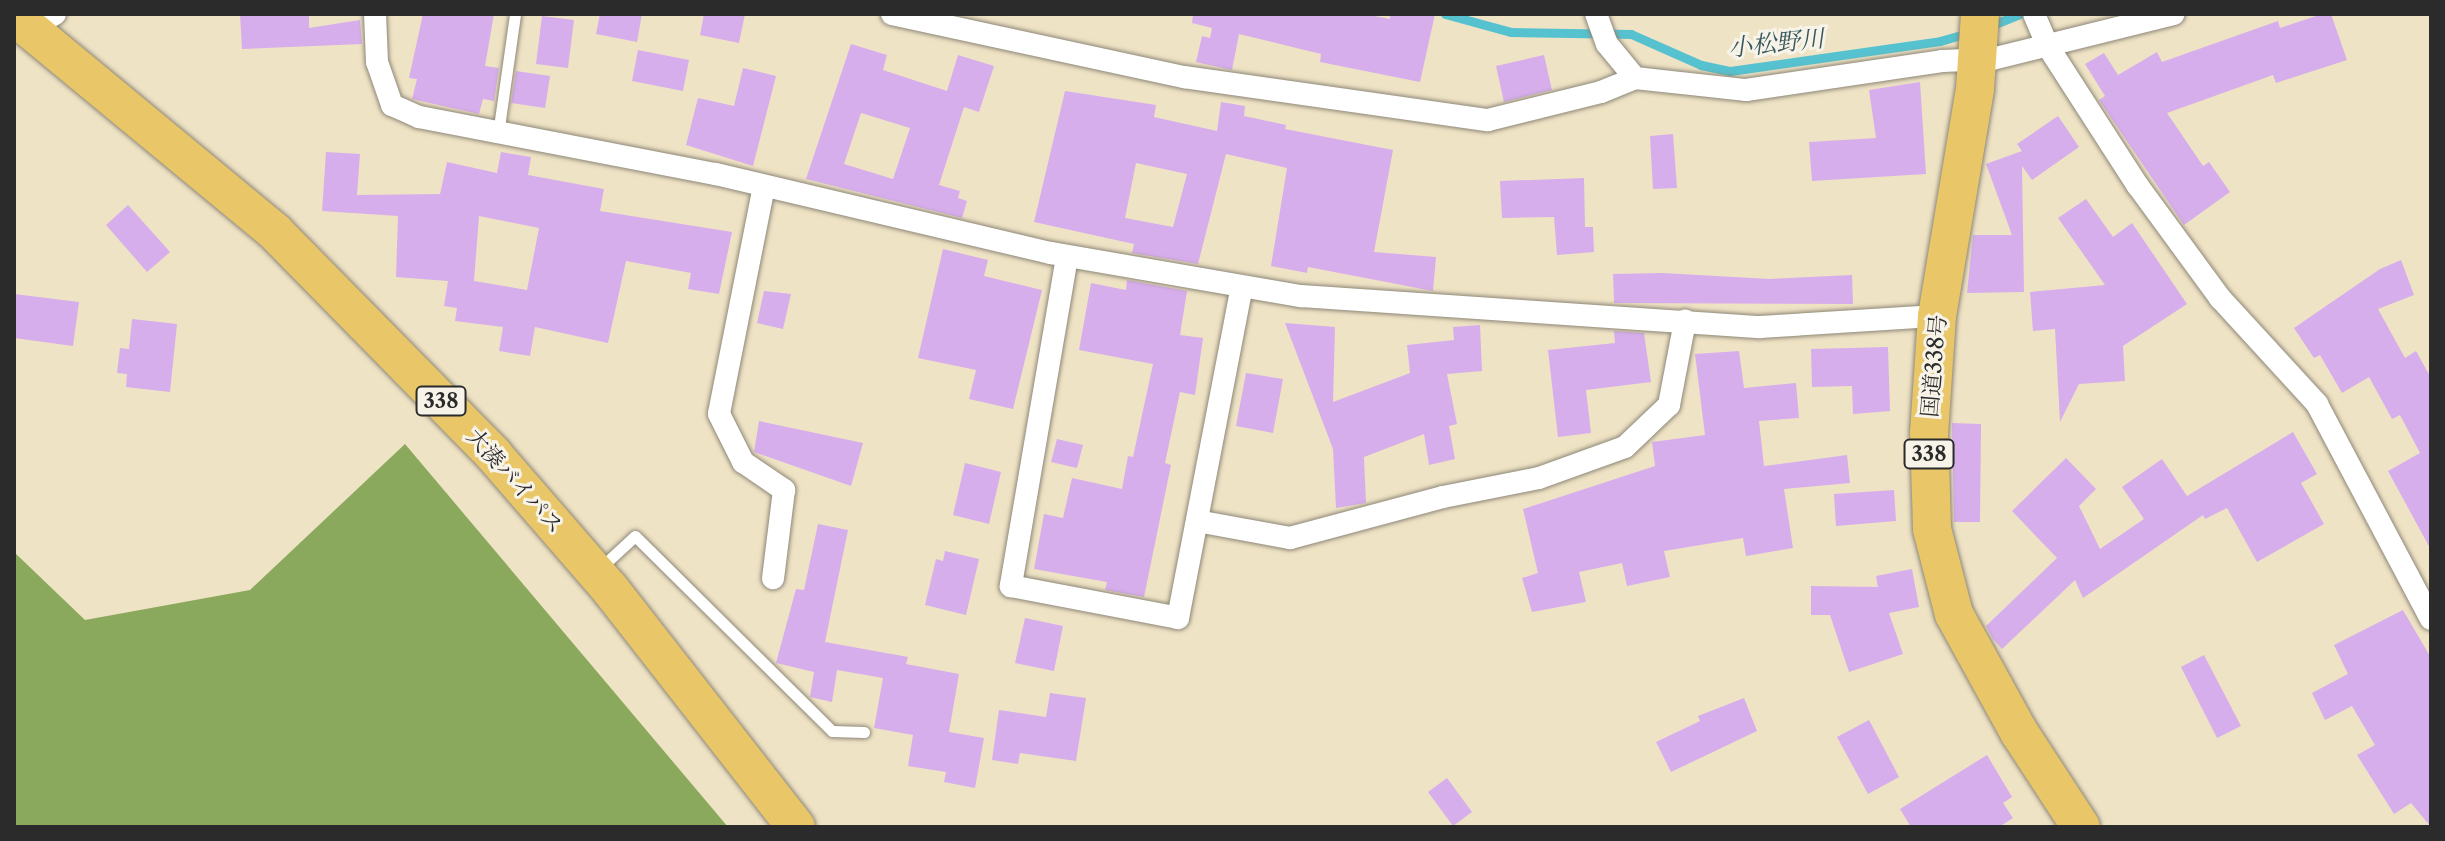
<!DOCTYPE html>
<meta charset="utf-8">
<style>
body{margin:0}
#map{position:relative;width:2445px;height:841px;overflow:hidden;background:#efe3c5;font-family:"Libre Caslon Text","Noto Serif JP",serif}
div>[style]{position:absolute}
.forest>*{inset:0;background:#8aa95c}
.stream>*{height:9px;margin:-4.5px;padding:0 4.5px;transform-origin:4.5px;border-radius:4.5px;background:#56c2cf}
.building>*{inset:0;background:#d7aeec}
.roads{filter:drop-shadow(0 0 2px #8d8778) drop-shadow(0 0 2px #8d8778)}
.service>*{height:11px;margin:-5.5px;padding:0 5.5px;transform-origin:5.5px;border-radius:5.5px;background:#fff}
.minor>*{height:22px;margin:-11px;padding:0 11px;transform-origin:11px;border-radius:11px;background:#fff}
.trunk>*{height:38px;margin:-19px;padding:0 19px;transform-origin:19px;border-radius:19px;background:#e9c769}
span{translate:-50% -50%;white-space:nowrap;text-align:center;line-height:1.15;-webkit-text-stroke:6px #f7f3e8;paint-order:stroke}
.shield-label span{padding:2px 6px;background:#f7f3e8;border:2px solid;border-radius:6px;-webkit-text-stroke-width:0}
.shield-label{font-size:20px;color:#2b2b2b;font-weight:700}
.street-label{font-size:22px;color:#2b2b2b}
.water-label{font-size:24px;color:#38585c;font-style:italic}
.frame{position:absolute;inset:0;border:16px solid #2b2b2b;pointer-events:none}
</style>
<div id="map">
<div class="forest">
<i style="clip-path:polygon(405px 444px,728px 827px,14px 827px,14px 552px,85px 620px,250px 590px)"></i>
</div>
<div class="stream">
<i style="left:1445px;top:14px;width:68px;rotate:15.3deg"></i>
<i style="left:1511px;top:32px;width:120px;rotate:1deg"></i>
<i style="left:1631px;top:34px;width:77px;rotate:23.9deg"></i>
<i style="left:1701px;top:65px;width:30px;rotate:12deg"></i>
<i style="left:1730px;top:71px;width:212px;rotate:-8.1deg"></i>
<i style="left:1940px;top:41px;width:29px;rotate:-16deg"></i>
<i style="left:1990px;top:26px;width:32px;rotate:-22deg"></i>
</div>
<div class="building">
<i style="clip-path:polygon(240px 14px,309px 14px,309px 28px,360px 20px,362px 44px,242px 49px)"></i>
<i style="clip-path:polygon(423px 14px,494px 14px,485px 66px,499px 68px,494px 101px,483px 99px,479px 114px,412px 99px,417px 79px,409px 78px)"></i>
<i style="clip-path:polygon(600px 14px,642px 14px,637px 42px,596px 34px)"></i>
<i style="clip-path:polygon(704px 14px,745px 14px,739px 43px,700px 35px)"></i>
<i style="clip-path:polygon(1193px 14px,1364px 14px,1390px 19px,1390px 14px,1435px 14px,1420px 82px,1320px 62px,1321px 54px,1239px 34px,1232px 70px,1196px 62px,1202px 36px,1210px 38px,1212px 28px,1192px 23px)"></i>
<i style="clip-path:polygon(2322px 14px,2331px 14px,2347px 60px,2276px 83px,2273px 75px,2167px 113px,2203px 166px,2209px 162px,2230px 192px,2184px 225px,2099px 100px,2105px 96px,2085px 64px,2104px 53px,2118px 75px,2157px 52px,2162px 62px,2278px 21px,2280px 28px)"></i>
<i style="clip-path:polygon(542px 16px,574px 20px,568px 68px,536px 64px)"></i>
<i style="clip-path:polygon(evenodd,851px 44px,887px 55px,883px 70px,947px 91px,958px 55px,994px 66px,979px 112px,964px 107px,939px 185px,960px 191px,958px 198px,967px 201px,962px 218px,806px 179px,851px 44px,861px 113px,910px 128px,893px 179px,844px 164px,861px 113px)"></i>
<i style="clip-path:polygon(638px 50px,689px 60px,683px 91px,632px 81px)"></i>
<i style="clip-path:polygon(1544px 55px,1552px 90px,1504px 102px,1496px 66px)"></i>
<i style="clip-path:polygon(743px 68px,776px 76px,753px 166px,686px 145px,698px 98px,734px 106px)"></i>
<i style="clip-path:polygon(516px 71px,550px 76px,545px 108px,511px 103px)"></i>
<i style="clip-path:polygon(1920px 82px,1926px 174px,1812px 181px,1809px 142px,1876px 138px,1869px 90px)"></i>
<i style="clip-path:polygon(evenodd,1065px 91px,1156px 105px,1154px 117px,1217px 131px,1221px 102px,1245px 106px,1244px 116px,1286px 125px,1285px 129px,1393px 150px,1374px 252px,1436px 257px,1433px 291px,1308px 267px,1307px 273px,1271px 266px,1287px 168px,1226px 154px,1198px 264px,1132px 253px,1134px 244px,1034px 222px,1065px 91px,1136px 163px,1187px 174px,1173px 227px,1125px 218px,1136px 163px)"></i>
<i style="clip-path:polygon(2058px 116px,2079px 147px,2032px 180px,2022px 166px,2024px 292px,1967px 293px,1973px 235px,2012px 235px,1986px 164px,2022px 151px,2017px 144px)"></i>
<i style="clip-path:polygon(1673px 134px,1677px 188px,1653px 189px,1650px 136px)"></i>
<i style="clip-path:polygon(evenodd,326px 152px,360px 154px,357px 195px,440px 194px,447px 162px,497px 173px,501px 152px,531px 157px,528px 175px,604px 189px,600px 211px,732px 232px,719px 294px,688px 289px,691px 273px,626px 261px,608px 343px,535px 327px,530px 356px,499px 351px,503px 327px,455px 321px,457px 308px,444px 306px,448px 281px,396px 277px,398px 216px,322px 211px,326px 152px,479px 216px,539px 228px,527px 290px,474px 281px,479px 216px)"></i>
<i style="clip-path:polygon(1584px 178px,1585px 227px,1593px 227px,1594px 252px,1557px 255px,1554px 217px,1502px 218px,1500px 181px)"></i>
<i style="clip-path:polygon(2086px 199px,2113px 237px,2132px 223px,2187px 304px,2123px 346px,2125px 381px,2079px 384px,2060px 422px,2055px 329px,2033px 331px,2030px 292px,2105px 285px,2058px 218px)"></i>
<i style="clip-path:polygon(128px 205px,170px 252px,147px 272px,106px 225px)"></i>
<i style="clip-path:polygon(943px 249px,988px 260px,984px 276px,1042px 290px,1013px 409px,969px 399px,976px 370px,918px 358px)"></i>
<i style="clip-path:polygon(2401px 260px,2414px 295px,2378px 309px,2405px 358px,2416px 351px,2431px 378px,2431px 550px,2388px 471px,2420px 453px,2400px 415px,2392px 419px,2369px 377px,2342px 393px,2320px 355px,2314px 358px,2294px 328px,2380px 269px)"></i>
<i style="clip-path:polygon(1662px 273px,1770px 279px,1852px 275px,1853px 304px,1614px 303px,1613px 274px)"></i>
<i style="clip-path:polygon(1127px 280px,1187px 291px,1180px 335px,1203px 338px,1195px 395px,1180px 392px,1165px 463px,1171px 465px,1144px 597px,1105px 590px,1107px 582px,1034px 569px,1044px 514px,1063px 518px,1072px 478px,1122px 489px,1128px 456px,1133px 457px,1153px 364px,1079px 350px,1091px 283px,1126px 290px)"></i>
<i style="clip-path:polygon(764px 291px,791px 294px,783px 329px,757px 323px)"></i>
<i style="clip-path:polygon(14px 294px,79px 302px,73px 346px,14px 338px)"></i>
<i style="clip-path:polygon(132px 319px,177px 324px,170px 392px,126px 387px,127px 374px,117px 373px,120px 348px,129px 349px)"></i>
<i style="clip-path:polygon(1285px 323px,1335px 327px,1333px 402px,1410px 373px,1407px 345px,1454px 340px,1453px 327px,1480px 325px,1482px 371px,1447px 374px,1457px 424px,1449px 426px,1455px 459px,1429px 465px,1424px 434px,1364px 457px,1366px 503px,1336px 508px,1333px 449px)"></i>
<i style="clip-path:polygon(1614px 331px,1644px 333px,1651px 382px,1586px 390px,1591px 433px,1558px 437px,1548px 350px,1615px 343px)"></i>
<i style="clip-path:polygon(1888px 347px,1890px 411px,1853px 414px,1852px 386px,1812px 387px,1811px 349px)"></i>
<i style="clip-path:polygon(1739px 351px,1744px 388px,1796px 383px,1799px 418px,1759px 421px,1764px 466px,1847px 455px,1850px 483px,1784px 489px,1793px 548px,1746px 556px,1743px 538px,1664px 551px,1670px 577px,1627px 586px,1622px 563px,1579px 572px,1586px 602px,1532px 612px,1522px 578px,1538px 573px,1523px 509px,1655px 466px,1652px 442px,1705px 435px,1695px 354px)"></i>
<i style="clip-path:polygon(1246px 373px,1283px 379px,1273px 433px,1236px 426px)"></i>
<i style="clip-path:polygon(759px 421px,863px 443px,851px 486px,754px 452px)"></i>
<i style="clip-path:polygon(1952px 423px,1981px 424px,1980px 522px,1954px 522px)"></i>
<i style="clip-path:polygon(2293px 432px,2317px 474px,2301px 483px,2324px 524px,2257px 562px,2227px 508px,2205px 519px,2203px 515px,2083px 598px,2075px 580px,2002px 649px,1993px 639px,1986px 626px,2057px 558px,2012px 511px,2066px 458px,2096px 489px,2079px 506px,2100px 549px,2144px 519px,2122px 487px,2162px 459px,2187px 496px)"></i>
<i style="clip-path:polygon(1057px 439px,1083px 445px,1077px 468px,1051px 462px)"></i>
<i style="clip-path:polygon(965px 463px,1001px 472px,989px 524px,953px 515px)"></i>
<i style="clip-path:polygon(1894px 490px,1896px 521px,1836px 526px,1834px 494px)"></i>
<i style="clip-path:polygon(818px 524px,848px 530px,825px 642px,908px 657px,906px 664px,959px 674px,949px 732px,984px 738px,975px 788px,944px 782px,946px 772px,908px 766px,913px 735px,874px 728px,883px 678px,837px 670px,832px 702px,810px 697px,814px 672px,776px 663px,796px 589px,804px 590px)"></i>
<i style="clip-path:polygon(945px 551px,979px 559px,966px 615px,925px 605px,936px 559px,943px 561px)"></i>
<i style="clip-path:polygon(1912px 569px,1919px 607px,1889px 613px,1903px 654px,1849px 672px,1830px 615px,1811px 615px,1811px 586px,1878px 587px,1876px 576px)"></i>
<i style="clip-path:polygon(2403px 610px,2431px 658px,2431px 827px,2411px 803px,2394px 814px,2357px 755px,2375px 745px,2352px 706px,2325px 720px,2312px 693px,2348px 674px,2334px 645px)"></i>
<i style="clip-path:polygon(1025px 618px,1063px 626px,1054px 671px,1015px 663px)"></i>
<i style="clip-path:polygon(2204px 655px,2241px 726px,2217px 738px,2181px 667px)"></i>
<i style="clip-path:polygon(1050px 693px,1086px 698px,1076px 761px,1020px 753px,1018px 764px,992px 760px,999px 710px,1046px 717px)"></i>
<i style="clip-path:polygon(1744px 698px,1757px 731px,1671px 772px,1656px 742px,1700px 721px,1698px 716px)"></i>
<i style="clip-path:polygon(1869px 720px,1899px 777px,1868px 794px,1837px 737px)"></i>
<i style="clip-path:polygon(1987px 755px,2012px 797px,2003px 803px,2013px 818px,1999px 827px,1911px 827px,1900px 809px)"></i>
<i style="clip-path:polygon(1447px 778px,1472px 812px,1453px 826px,1428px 792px)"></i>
</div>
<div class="roads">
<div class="service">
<i style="left:498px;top:134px;width:121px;rotate:-81.9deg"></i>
<i style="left:598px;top:570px;width:50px;rotate:-42.6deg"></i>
<i style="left:635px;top:536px;width:277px;rotate:44.7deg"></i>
<i style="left:832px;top:731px;width:32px;rotate:2deg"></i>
</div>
<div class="minor">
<i style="left:375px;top:14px;width:48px;rotate:87.6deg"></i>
<i style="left:377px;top:62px;width:46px;rotate:70.8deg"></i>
<i style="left:392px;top:105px;width:30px;rotate:24deg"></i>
<i style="left:419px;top:117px;width:302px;rotate:10.9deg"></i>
<i style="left:716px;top:174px;width:344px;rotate:13.3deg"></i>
<i style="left:1051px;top:253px;width:254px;rotate:9.8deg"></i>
<i style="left:1301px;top:296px;width:460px;rotate:3.9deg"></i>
<i style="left:1760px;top:327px;width:177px;rotate:-3.6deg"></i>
<i style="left:892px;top:14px;width:299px;rotate:12.2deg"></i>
<i style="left:1184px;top:77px;width:307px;rotate:8.1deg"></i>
<i style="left:1488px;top:120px;width:116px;rotate:-13.9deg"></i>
<i style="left:1601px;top:92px;width:37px;rotate:-22deg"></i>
<i style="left:1635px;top:78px;width:112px;rotate:6.2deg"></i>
<i style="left:1746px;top:90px;width:198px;rotate:-8.4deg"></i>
<i style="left:1942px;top:61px;width:50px;rotate:-2.3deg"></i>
<i style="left:1992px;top:59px;width:187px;rotate:-13.9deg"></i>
<i style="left:1596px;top:14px;width:32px;rotate:70deg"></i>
<i style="left:1607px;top:44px;width:44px;rotate:50.5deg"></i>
<i style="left:2034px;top:14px;width:34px;rotate:67deg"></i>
<i style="left:2047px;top:45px;width:168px;rotate:57.2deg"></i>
<i style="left:2138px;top:186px;width:139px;rotate:53.8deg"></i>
<i style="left:2220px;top:298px;width:144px;rotate:47.5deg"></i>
<i style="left:2317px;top:404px;width:243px;rotate:62.1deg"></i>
<i style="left:29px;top:29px;width:30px;rotate:-30deg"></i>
<i style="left:764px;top:186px;width:232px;rotate:101.2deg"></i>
<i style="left:719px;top:414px;width:54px;rotate:63.4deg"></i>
<i style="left:743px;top:462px;width:50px;rotate:34.3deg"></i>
<i style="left:784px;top:490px;width:89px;rotate:97.1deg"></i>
<i style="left:1067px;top:257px;width:334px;rotate:99.7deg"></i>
<i style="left:1011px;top:586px;width:170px;rotate:10.8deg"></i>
<i style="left:1178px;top:618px;width:337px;rotate:-79.1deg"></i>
<i style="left:1197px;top:521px;width:95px;rotate:10.4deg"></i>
<i style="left:1290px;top:538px;width:158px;rotate:-15deg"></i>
<i style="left:1443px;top:497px;width:98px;rotate:-11.2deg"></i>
<i style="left:1539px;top:478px;width:91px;rotate:-19.8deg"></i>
<i style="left:1625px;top:447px;width:61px;rotate:-43.7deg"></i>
<i style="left:1669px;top:405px;width:86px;rotate:-79.2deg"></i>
</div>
<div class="trunk">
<i style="left:1980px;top:14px;width:75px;rotate:93.8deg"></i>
<i style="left:1975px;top:89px;width:230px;rotate:99.5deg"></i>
<i style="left:1937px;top:316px;width:116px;rotate:93.9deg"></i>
<i style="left:1929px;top:432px;width:97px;rotate:88.2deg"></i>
<i style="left:1932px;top:529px;width:88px;rotate:75.5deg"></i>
<i style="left:1954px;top:614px;width:135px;rotate:61.2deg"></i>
<i style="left:2019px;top:732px;width:113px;rotate:56.9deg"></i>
<i style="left:14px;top:16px;width:340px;rotate:39.6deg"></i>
<i style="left:276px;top:233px;width:310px;rotate:45.5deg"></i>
<i style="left:493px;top:454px;width:179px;rotate:49.1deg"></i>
<i style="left:610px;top:589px;width:302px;rotate:52deg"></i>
</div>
</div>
<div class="shield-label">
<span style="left:441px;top:401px">338</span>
<span style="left:1929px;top:454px">338</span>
</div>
<div class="street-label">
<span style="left:1934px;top:366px;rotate:-85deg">国道338号</span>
<span style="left:515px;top:481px;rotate:48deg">大湊バイパス</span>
</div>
<div class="water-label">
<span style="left:1776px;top:43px;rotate:-6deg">小松野川</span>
</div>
<div class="frame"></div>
</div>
